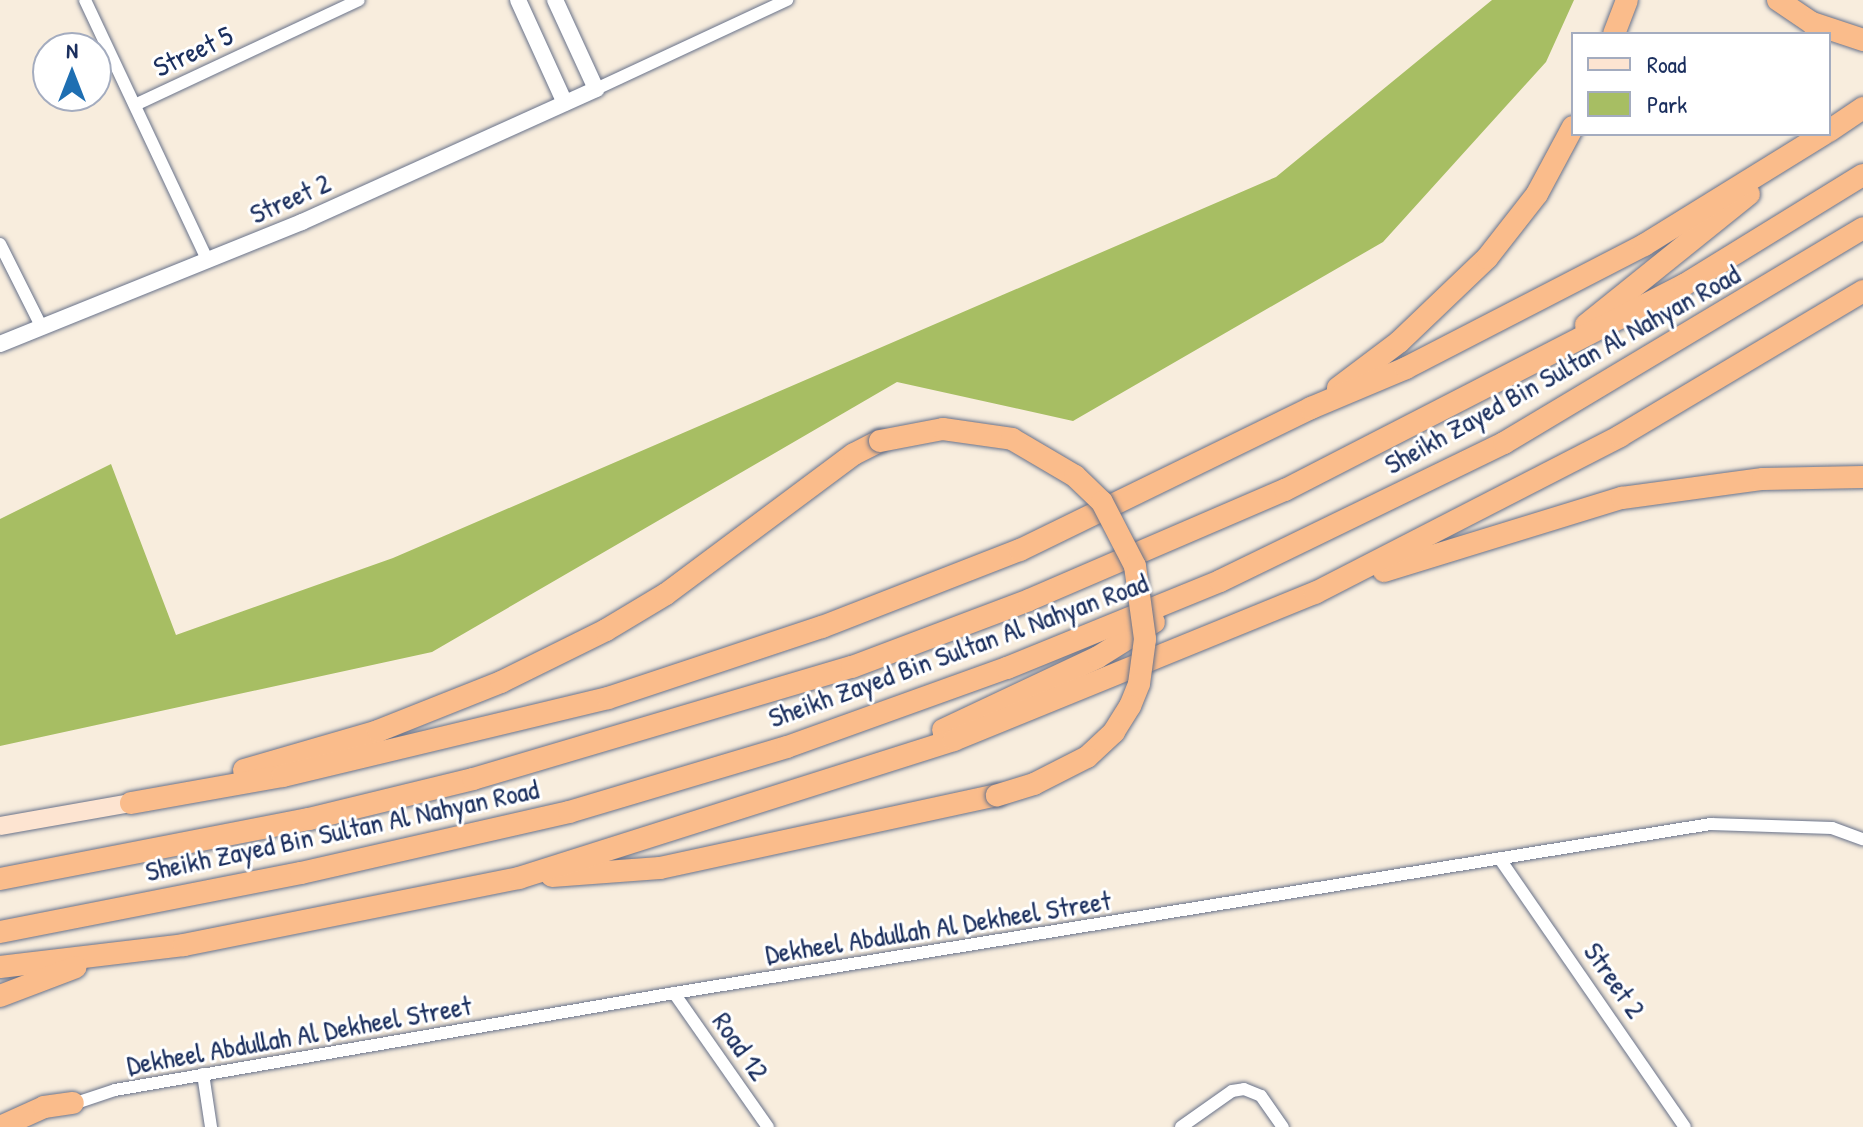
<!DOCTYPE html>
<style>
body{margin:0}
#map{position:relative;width:1863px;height:1127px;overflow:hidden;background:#f8eddd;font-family:"Patrick Hand",sans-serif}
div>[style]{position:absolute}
.green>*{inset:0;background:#a7be63}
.roads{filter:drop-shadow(0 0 2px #68728a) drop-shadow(0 0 2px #68728a)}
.minor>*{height:12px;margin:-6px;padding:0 6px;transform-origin:6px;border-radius:6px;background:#fff}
.tertiary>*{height:16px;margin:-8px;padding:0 8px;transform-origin:8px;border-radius:8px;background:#fff}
.secondary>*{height:18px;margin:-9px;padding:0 9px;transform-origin:9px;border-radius:9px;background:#fde4d1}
.motorway>*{height:22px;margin:-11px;padding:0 11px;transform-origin:11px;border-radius:11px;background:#fabc8b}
.bridges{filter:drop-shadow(0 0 2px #68728a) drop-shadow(0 0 2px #68728a)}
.motorway-bridge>*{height:22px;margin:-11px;padding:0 11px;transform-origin:11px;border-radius:11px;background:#fabc8b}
span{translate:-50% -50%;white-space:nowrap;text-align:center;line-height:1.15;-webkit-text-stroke:6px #fff;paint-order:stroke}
.street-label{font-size:28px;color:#1b2f5e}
.legend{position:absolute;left:1571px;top:32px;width:260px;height:104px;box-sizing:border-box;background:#fff;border:2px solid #a4acbf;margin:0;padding:10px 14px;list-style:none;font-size:24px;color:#1b2f5e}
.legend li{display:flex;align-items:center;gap:16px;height:40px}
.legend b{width:40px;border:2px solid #a4acbf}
.north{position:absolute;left:32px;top:32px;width:80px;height:80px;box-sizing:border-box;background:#fff;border:2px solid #a4acbf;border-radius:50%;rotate:0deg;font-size:22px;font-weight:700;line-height:32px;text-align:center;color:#1b2f5e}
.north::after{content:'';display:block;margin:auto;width:28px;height:36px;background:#1f6fb2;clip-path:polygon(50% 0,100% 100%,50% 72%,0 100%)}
</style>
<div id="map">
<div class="green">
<i style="clip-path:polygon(1492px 0,1574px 0,1546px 62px,1383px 242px,1073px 421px,897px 382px,432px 652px,0 746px,0 519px,111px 464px,176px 635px,393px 558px,1276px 177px)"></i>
</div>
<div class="roads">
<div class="minor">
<i style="left:85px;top:0;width:289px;rotate:64.8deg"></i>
<i style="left:596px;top:89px;width:211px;rotate:-25deg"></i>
<i style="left:135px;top:105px;width:247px;rotate:-25.1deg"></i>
<i style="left:0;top:244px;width:94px;rotate:63.4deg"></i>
<i style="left:1502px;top:862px;width:322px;rotate:55.4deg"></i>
<i style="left:674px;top:993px;width:164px;rotate:55deg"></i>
<i style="left:203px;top:1074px;width:54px;rotate:81.4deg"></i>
<i style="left:70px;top:1105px;width:47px;rotate:-18.4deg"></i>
<i style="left:115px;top:1090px;width:567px;rotate:-9.84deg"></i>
<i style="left:674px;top:993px;width:1051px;rotate:-9.26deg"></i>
<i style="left:1711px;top:824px;width:121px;rotate:1.9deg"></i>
<i style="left:1832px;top:828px;width:33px;rotate:20deg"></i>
<i style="left:1181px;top:1127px;width:62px;rotate:-35.2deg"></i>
<i style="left:1232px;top:1091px;width:12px;rotate:-9deg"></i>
<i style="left:1244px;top:1089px;width:18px;rotate:22deg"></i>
<i style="left:1261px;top:1096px;width:38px;rotate:55deg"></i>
</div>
<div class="tertiary">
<i style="left:518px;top:0;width:113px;rotate:65.5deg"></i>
<i style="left:0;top:344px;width:326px;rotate:-22deg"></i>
<i style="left:302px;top:222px;width:323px;rotate:-24.3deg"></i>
<i style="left:596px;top:89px;width:98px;rotate:-114.7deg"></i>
</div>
<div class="secondary">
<i style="left:0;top:826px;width:133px;rotate:-10deg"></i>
</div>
<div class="motorway">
<i style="left:1778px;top:0;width:41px;rotate:34.1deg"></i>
<i style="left:1812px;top:23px;width:54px;rotate:18.4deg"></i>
<i style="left:1614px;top:34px;width:36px;rotate:-69deg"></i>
<i style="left:1829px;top:131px;width:41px;rotate:-34.1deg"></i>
<i style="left:1586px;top:325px;width:209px;rotate:-38.8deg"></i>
<i style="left:1338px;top:388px;width:76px;rotate:-37deg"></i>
<i style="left:1399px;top:342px;width:122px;rotate:-43.7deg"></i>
<i style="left:1487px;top:258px;width:81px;rotate:-52deg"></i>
<i style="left:1537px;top:194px;width:76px;rotate:-61.8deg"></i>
<i style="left:1384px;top:571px;width:249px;rotate:-17.1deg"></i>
<i style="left:1622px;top:498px;width:142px;rotate:-7.7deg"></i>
<i style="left:1763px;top:479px;width:100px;rotate:-1.1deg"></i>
<i style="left:943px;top:730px;width:171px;rotate:-25.2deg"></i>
<i style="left:1098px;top:657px;width:66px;rotate:-32deg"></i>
<i style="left:244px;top:770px;width:140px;rotate:-16.2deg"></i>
<i style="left:378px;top:731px;width:132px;rotate:-21.7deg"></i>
<i style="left:501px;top:682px;width:117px;rotate:-26.3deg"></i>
<i style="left:606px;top:630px;width:70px;rotate:-31deg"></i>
<i style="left:666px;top:594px;width:234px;rotate:-36.7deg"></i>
<i style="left:854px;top:454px;width:29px;rotate:-27deg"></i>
<i style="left:131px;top:803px;width:154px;rotate:-10.1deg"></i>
<i style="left:283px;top:776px;width:334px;rotate:-13.5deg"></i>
<i style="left:608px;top:698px;width:225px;rotate:-18.4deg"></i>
<i style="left:822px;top:627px;width:212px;rotate:-21.3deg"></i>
<i style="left:1020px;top:550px;width:324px;rotate:-26deg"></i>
<i style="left:1311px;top:408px;width:103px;rotate:-22.8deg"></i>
<i style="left:1406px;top:368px;width:268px;rotate:-27.3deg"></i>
<i style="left:1644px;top:245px;width:211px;rotate:-31.7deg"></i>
<i style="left:552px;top:876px;width:108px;rotate:-4.2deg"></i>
<i style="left:660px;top:868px;width:345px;rotate:-12.2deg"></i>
<i style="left:0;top:879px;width:315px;rotate:-11deg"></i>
<i style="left:309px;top:819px;width:169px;rotate:-13.7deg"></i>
<i style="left:473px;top:779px;width:395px;rotate:-16.5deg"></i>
<i style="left:852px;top:667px;width:189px;rotate:-20.7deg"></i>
<i style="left:1029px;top:600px;width:279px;rotate:-23.3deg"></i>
<i style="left:1285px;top:490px;width:449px;rotate:-27.2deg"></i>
<i style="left:1684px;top:285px;width:210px;rotate:-31.6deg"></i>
<i style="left:0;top:932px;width:307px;rotate:-11.1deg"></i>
<i style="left:301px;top:873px;width:275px;rotate:-12.8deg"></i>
<i style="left:569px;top:812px;width:227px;rotate:-16.6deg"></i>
<i style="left:787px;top:747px;width:234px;rotate:-19.8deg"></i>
<i style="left:1007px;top:668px;width:230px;rotate:-22.2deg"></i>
<i style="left:1220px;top:581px;width:316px;rotate:-25.9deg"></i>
<i style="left:1504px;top:443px;width:418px;rotate:-30.9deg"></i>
<i style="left:0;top:967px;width:185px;rotate:-6.8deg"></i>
<i style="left:184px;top:945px;width:342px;rotate:-11.3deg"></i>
<i style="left:519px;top:878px;width:456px;rotate:-17.6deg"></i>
<i style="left:954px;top:740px;width:390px;rotate:-22.2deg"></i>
<i style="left:1315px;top:593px;width:343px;rotate:-27.2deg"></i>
<i style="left:1620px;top:436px;width:283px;rotate:-30.8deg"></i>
<i style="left:0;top:996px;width:81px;rotate:-20.9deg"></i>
<i style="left:0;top:1127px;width:48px;rotate:-24.4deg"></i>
<i style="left:44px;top:1107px;width:29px;rotate:-8deg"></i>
</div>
</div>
<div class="bridges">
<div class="motorway-bridge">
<i style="left:880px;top:441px;width:64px;rotate:-10.8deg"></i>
<i style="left:943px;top:429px;width:70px;rotate:8.2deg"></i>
<i style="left:1012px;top:439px;width:73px;rotate:30.4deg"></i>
<i style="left:1075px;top:476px;width:37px;rotate:44deg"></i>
<i style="left:1102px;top:502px;width:72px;rotate:62.7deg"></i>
<i style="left:1135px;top:566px;width:74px;rotate:82.2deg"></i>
<i style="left:1145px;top:639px;width:45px;rotate:97.6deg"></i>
<i style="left:1139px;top:684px;width:24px;rotate:112deg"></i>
<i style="left:1130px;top:706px;width:31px;rotate:122deg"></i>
<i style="left:1114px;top:732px;width:37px;rotate:137deg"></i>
<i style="left:1087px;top:757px;width:59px;rotate:153deg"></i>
<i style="left:1034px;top:784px;width:39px;rotate:163deg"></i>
</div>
</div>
<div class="street-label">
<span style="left:193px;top:51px;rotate:-25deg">Street 5</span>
<span style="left:290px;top:198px;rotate:-24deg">Street 2</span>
<span style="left:1562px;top:369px;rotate:-29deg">Sheikh Zayed Bin Sultan Al Nahyan Road</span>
<span style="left:958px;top:650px;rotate:-20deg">Sheikh Zayed Bin Sultan Al Nahyan Road</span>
<span style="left:342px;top:830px;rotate:-12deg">Sheikh Zayed Bin Sultan Al Nahyan Road</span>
<span style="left:938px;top:927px;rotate:-9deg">Dekheel Abdullah Al Dekheel Street</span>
<span style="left:1615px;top:980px;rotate:55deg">Street 2</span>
<span style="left:299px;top:1035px;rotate:-10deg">Dekheel Abdullah Al Dekheel Street</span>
<span style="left:741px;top:1046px;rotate:55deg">Road 12</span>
</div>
<ul class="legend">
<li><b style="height:10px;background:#fde4d1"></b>Road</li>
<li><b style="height:22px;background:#a7be63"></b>Park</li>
</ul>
<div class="north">N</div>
</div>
